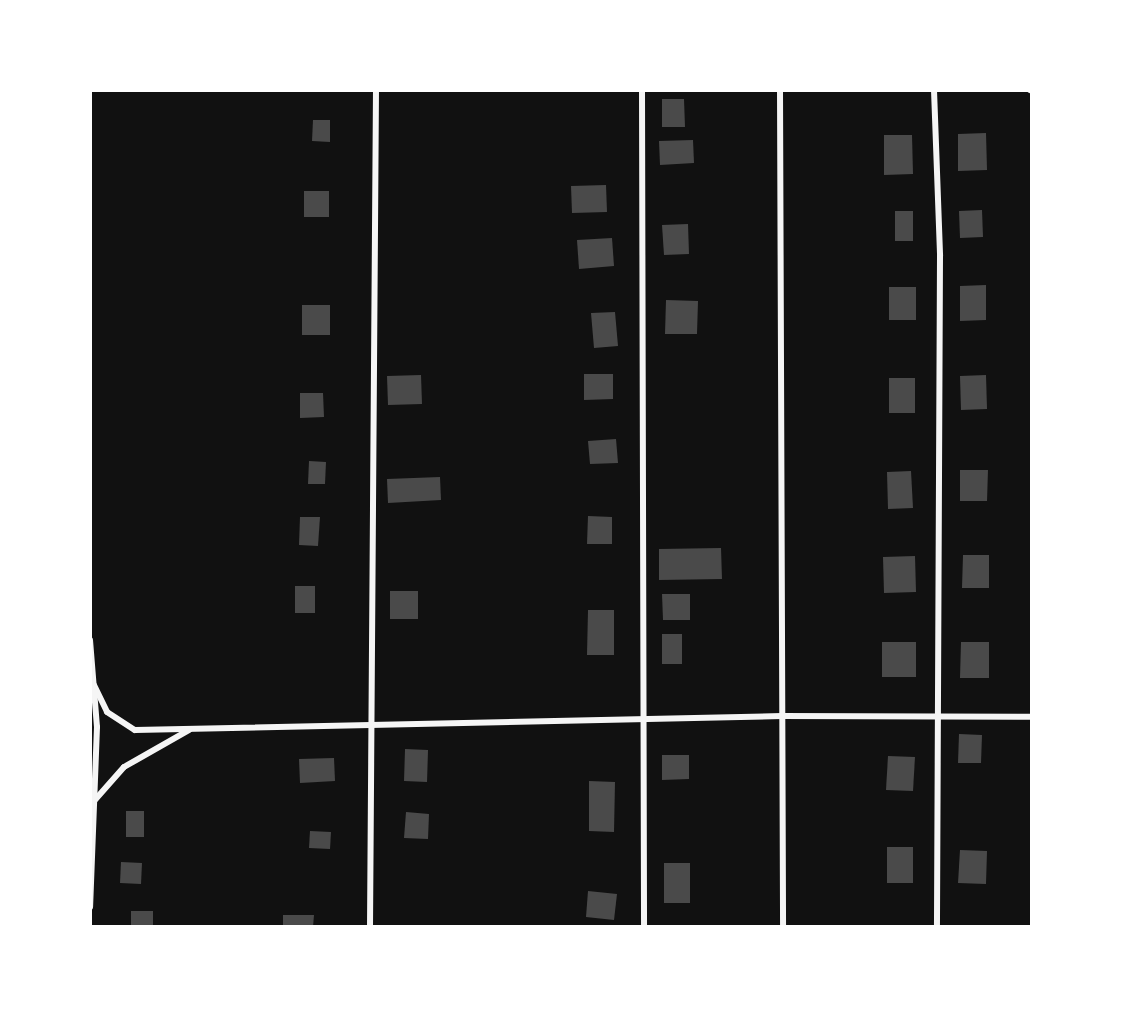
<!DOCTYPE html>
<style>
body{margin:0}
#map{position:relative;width:1122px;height:1017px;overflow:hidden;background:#111;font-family:"Fira Sans Condensed",sans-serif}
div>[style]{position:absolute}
.building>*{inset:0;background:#4a4a4a}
.minor>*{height:6px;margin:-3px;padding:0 3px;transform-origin:3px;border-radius:3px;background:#f5f5f5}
span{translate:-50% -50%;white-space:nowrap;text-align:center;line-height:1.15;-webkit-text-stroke:7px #fff;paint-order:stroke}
.frame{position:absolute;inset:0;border:92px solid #fff;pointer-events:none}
</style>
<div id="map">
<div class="building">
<i style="clip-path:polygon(662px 99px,684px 99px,685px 127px,662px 127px)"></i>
<i style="clip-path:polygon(313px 120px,330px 120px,330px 142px,312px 141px)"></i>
<i style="clip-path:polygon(986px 133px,987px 170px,958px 171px,958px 134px)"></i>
<i style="clip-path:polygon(884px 135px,912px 135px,913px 174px,884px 175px)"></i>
<i style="clip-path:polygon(693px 140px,694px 163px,660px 165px,659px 141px)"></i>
<i style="clip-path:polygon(606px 185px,607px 212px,572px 213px,571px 186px)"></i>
<i style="clip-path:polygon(304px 191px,329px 191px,329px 217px,304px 217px)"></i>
<i style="clip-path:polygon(982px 210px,983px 237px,960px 238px,959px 211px)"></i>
<i style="clip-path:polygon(895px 211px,913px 211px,913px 241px,895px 241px)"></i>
<i style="clip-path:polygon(688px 224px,689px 254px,664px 255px,662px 225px)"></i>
<i style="clip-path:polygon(612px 238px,614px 266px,579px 269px,577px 240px)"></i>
<i style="clip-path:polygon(986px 285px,986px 320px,960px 321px,960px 286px)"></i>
<i style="clip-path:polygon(889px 287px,916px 287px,916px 320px,889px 320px)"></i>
<i style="clip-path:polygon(666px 300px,698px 301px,697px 334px,665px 334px)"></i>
<i style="clip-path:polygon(302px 305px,330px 305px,330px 335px,302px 335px)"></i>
<i style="clip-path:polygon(615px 312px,618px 346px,594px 348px,591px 313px)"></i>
<i style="clip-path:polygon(584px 374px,613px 374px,613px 399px,584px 400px)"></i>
<i style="clip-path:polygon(421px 375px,422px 404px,388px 405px,387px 376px)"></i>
<i style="clip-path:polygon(986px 375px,987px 409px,961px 410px,960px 376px)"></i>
<i style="clip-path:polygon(889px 378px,915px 378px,915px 413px,889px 413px)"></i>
<i style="clip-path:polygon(300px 393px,323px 393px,324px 417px,300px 418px)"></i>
<i style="clip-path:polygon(616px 439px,618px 463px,590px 464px,588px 441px)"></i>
<i style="clip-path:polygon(309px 461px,326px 462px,325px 484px,308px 484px)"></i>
<i style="clip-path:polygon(960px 470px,988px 470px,987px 501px,960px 501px)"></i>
<i style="clip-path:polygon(911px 471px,913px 508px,888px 509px,887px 472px)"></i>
<i style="clip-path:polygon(440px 477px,441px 500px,388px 503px,387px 479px)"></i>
<i style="clip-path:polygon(588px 516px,612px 517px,612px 544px,587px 544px)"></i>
<i style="clip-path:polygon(300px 517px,320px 517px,318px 546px,299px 545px)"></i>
<i style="clip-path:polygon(721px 548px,722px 579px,659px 580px,659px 549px)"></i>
<i style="clip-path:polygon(963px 555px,989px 555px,989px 588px,962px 588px)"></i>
<i style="clip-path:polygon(915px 556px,916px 592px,884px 593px,883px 557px)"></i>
<i style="clip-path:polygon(295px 586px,315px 586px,315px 613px,295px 613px)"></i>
<i style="clip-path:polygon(390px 591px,418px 591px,418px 619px,390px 619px)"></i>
<i style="clip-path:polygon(662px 594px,690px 594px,690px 620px,663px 620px)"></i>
<i style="clip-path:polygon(588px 610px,614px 610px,614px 655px,587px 655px)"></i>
<i style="clip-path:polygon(662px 634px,682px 634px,682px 664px,662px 664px)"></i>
<i style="clip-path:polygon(882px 642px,916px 642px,916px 677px,882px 677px)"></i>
<i style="clip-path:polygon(961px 642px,989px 642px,989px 678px,960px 678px)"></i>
<i style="clip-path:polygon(959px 734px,982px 735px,981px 763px,958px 763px)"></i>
<i style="clip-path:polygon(405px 749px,428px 750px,427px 782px,404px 781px)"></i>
<i style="clip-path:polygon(662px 755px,689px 755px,689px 779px,662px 780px)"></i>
<i style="clip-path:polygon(888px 756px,915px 757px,913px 791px,886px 790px)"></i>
<i style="clip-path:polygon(334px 758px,335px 781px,300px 783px,299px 759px)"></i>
<i style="clip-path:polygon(589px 781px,615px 782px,614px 832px,589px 831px)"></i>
<i style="clip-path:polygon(126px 811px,144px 811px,144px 837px,126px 837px)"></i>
<i style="clip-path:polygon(406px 812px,429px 814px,428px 839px,404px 838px)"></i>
<i style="clip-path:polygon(310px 831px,331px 832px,330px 849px,309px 848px)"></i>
<i style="clip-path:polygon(887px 847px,913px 847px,913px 883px,887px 883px)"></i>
<i style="clip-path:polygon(960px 850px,987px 851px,986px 884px,958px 883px)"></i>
<i style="clip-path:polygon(121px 862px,142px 863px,141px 884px,120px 883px)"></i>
<i style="clip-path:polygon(664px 863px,690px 863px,690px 903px,664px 903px)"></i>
<i style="clip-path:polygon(588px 891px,617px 894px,614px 920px,586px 917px)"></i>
<i style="clip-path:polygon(131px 911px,153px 911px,153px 927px,131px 927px)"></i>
<i style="clip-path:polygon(283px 915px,314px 915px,313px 927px,283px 927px)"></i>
</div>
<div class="minor">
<i style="left:642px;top:90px;width:837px;rotate:89.86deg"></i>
<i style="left:780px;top:90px;width:837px;rotate:89.79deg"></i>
<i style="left:934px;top:90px;width:166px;rotate:87.9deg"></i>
<i style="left:940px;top:256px;width:671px;rotate:90.26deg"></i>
<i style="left:1030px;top:90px;width:2px;rotate:27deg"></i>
<i style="left:90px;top:640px;width:87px;rotate:85.4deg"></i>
<i style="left:97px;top:727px;width:180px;rotate:92.2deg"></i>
<i style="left:94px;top:685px;width:30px;rotate:64deg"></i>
<i style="left:107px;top:712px;width:33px;rotate:33deg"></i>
<i style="left:135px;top:730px;width:647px;rotate:-1.24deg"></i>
<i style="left:782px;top:716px;width:250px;rotate:0.2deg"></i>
<i style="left:94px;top:801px;width:45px;rotate:-48.6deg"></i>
<i style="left:124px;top:767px;width:75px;rotate:-29.6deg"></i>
<i style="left:370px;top:927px;width:837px;rotate:-89.59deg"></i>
</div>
<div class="frame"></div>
</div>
